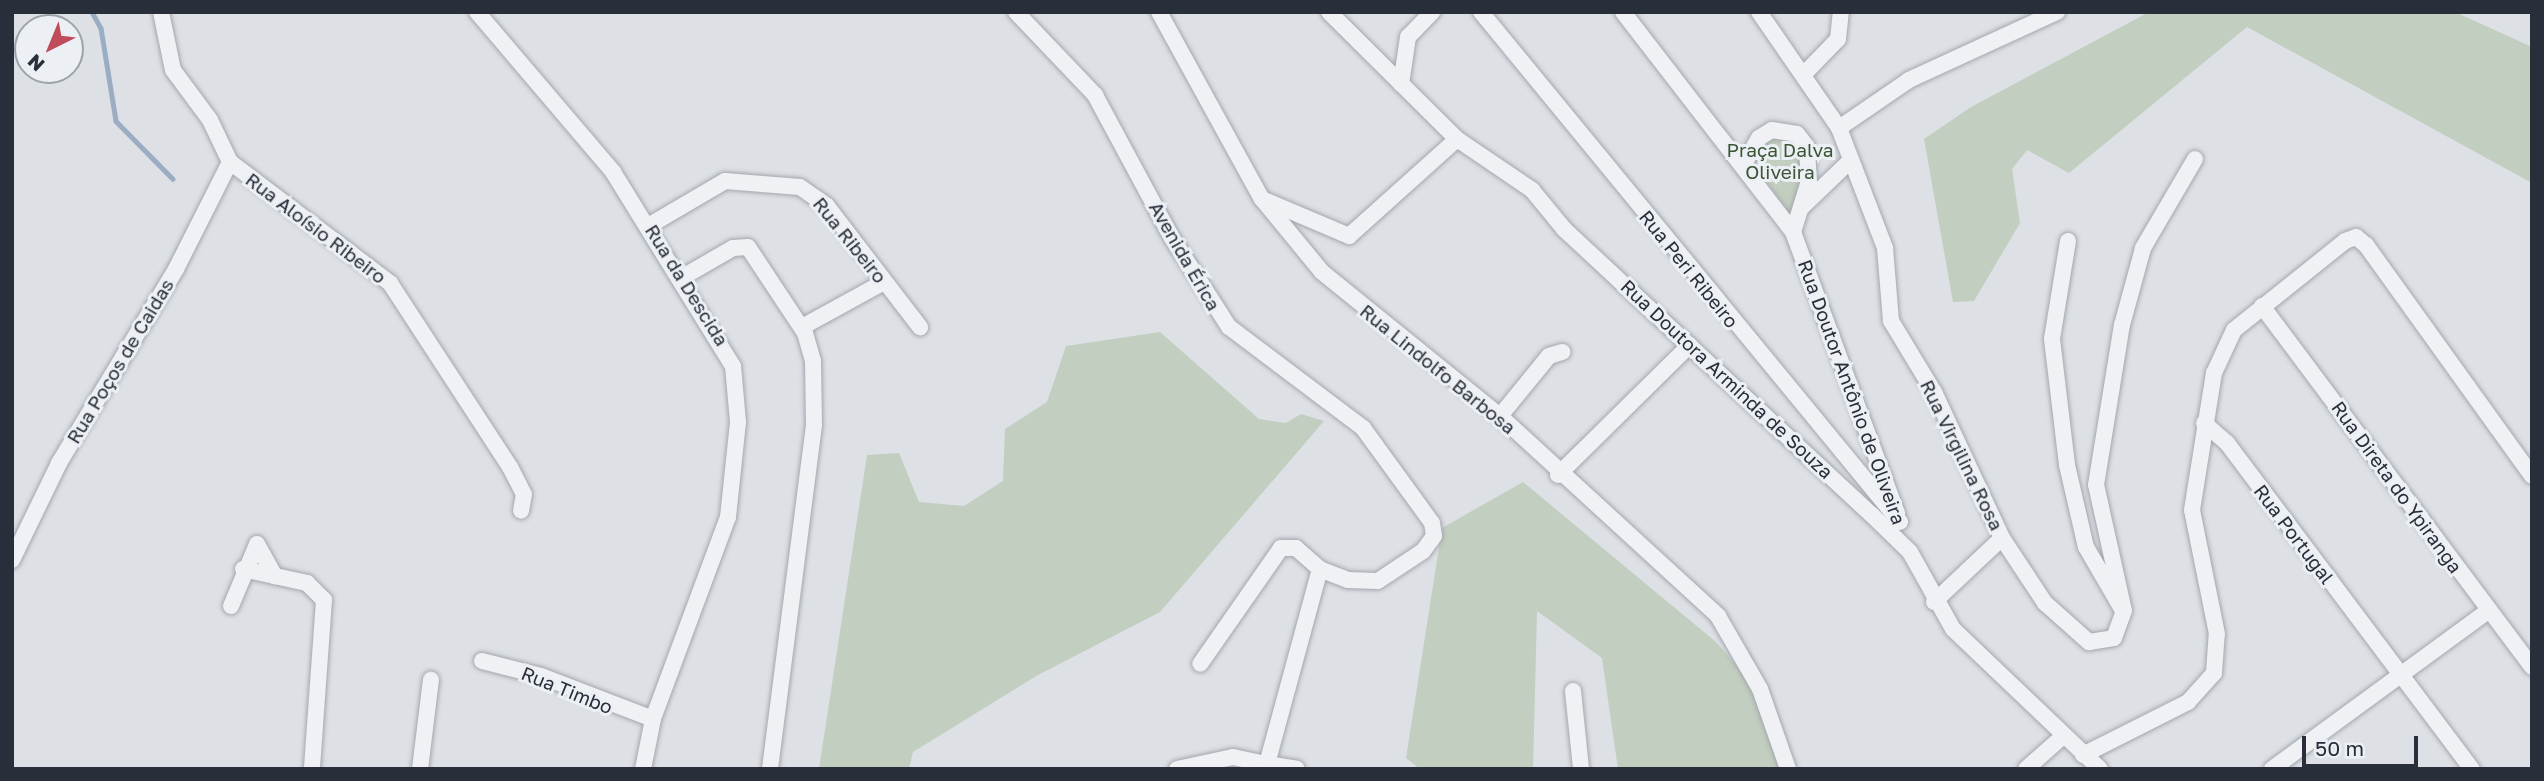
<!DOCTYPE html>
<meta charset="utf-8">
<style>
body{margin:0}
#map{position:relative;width:2544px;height:781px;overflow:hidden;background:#dde0e5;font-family:"Golos Text",sans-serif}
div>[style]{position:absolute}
.green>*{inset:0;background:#c2cebf}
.stream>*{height:4.5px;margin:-2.25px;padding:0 2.25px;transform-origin:2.25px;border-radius:2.25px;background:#9badc2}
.roads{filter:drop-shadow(0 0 2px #a3a7ae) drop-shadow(0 0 2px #a3a7ae)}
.minor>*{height:16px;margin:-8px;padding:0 8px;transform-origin:8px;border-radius:8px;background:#eff1f4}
span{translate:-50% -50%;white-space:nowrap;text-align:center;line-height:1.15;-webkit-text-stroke:6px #eceff3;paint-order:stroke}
.park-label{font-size:19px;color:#3c5536}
.street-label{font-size:19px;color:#282e3a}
.frame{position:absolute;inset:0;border:14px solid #282e3a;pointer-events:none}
.north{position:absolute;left:14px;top:14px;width:70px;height:70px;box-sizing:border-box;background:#eceff3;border:2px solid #9ea2a9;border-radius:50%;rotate:223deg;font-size:19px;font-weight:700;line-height:28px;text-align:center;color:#282e3a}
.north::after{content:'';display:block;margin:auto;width:24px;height:32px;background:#c04c5b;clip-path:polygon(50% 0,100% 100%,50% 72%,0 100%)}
.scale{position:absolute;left:2302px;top:736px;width:116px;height:32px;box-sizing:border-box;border:4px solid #282e3a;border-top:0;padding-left:9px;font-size:21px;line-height:24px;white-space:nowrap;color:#282e3a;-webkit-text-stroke:5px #eceff3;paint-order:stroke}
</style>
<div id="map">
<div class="green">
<i style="clip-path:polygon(2149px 12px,2455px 12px,2532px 47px,2532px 183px,2247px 27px,2069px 173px,2027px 150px,2012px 169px,2020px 223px,1974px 301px,1953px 302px,1924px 139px,1971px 107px)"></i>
<i style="clip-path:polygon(1772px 134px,1793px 136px,1806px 162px,1794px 219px,1752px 163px)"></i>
<i style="clip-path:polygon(1160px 332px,1259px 419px,1286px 423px,1301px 414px,1324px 421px,1160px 612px,1038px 675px,913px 752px,909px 769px,819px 769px,867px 455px,899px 453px,919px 502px,964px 506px,1003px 481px,1005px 429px,1047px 402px,1066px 346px)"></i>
<i style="clip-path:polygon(1523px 482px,1716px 642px,1747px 677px,1785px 769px,1618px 769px,1602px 658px,1537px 611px,1533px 769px,1420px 769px,1406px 758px,1442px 528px)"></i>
</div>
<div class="stream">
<i style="left:92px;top:12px;width:18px;rotate:61deg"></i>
<i style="left:101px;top:28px;width:94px;rotate:80.8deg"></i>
<i style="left:116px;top:121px;width:81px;rotate:45.5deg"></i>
</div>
<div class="roads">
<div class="minor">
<i style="left:161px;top:12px;width:59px;rotate:78.3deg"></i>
<i style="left:173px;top:70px;width:62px;rotate:53.5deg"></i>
<i style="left:210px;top:120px;width:47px;rotate:64.5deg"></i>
<i style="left:230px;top:162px;width:201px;rotate:37.1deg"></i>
<i style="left:390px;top:283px;width:220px;rotate:56.9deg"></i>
<i style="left:510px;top:467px;width:30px;rotate:63deg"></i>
<i style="left:524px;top:494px;width:17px;rotate:100deg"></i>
<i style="left:477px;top:12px;width:210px;rotate:49.6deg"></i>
<i style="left:613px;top:172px;width:228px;rotate:58.3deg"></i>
<i style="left:733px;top:366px;width:56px;rotate:84.9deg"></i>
<i style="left:738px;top:422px;width:96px;rotate:96deg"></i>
<i style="left:728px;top:517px;width:215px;rotate:110.4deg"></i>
<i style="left:653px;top:719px;width:51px;rotate:101.3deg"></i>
<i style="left:1016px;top:12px;width:115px;rotate:46.4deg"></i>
<i style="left:1095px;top:95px;width:162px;rotate:61.7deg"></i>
<i style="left:1172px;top:238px;width:106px;rotate:57.4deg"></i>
<i style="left:1229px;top:327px;width:168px;rotate:37deg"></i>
<i style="left:1363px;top:428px;width:117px;rotate:54deg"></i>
<i style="left:1432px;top:523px;width:13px;rotate:81deg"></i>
<i style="left:1434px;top:536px;width:19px;rotate:126deg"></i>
<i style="left:1423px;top:551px;width:54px;rotate:146.3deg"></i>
<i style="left:1378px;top:581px;width:30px;rotate:-178deg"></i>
<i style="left:1348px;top:580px;width:30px;rotate:-159deg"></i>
<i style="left:1320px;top:569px;width:32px;rotate:-139deg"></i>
<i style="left:1296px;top:548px;width:15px;rotate:180deg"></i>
<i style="left:1281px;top:548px;width:141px;rotate:124.9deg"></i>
<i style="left:1159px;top:12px;width:213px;rotate:61.2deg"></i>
<i style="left:1262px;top:199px;width:94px;rotate:50.6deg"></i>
<i style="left:1322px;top:272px;width:229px;rotate:39deg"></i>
<i style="left:1500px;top:416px;width:296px;rotate:42.5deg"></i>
<i style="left:1718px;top:616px;width:84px;rotate:60.1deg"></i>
<i style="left:1760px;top:689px;width:85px;rotate:70.7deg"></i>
<i style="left:1329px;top:12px;width:180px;rotate:44.8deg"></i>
<i style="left:1457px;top:139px;width:91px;rotate:34.2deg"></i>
<i style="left:1532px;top:190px;width:50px;rotate:50.6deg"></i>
<i style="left:1564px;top:229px;width:420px;rotate:42.9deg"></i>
<i style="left:1872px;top:515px;width:53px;rotate:44.2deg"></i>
<i style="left:1910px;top:552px;width:88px;rotate:60.8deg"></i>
<i style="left:1953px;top:629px;width:203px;rotate:43.6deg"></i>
<i style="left:1481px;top:12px;width:660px;rotate:50.59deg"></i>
<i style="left:1623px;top:12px;width:278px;rotate:52.3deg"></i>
<i style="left:1793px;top:232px;width:300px;rotate:69.7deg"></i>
<i style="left:1759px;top:12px;width:141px;rotate:55.4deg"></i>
<i style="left:1839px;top:128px;width:129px;rotate:69deg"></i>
<i style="left:1885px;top:248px;width:73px;rotate:85.3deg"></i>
<i style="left:1891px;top:321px;width:83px;rotate:58.8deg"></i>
<i style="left:1934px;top:392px;width:161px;rotate:65deg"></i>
<i style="left:2002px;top:538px;width:78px;rotate:56.5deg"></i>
<i style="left:2045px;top:603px;width:59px;rotate:41.6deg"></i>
<i style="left:2089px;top:642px;width:25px;rotate:-9deg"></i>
<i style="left:2114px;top:638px;width:29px;rotate:-70deg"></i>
<i style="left:2124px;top:611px;width:129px;rotate:-102.5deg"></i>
<i style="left:2096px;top:485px;width:162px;rotate:-80.8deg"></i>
<i style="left:2122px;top:325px;width:80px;rotate:-74.7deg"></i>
<i style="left:2143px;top:248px;width:103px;rotate:-59.7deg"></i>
<i style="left:1806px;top:72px;width:46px;rotate:-45.9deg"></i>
<i style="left:1838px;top:39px;width:27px;rotate:-84deg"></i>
<i style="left:1401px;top:84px;width:48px;rotate:-81.5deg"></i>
<i style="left:1408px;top:37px;width:35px;rotate:-46deg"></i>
<i style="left:1839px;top:128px;width:85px;rotate:-34.4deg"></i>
<i style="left:1909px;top:80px;width:163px;rotate:-24.7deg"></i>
<i style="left:1745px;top:162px;width:28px;rotate:-60deg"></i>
<i style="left:1759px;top:138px;width:15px;rotate:-32deg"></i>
<i style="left:1772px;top:130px;width:25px;rotate:9deg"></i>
<i style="left:1797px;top:134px;width:16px;rotate:52deg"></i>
<i style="left:1807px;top:147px;width:34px;rotate:87deg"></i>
<i style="left:1809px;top:181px;width:53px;rotate:107.4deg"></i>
<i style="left:1262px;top:199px;width:95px;rotate:23deg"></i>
<i style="left:1349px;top:236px;width:145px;rotate:-41.9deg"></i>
<i style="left:1802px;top:207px;width:65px;rotate:-43.8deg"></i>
<i style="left:650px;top:225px;width:87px;rotate:-30.4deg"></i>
<i style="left:725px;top:181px;width:75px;rotate:4.6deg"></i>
<i style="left:800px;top:187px;width:33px;rotate:35deg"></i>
<i style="left:827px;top:206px;width:153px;rotate:52.5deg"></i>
<i style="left:2068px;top:241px;width:99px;rotate:99.3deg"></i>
<i style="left:2052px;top:339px;width:127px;rotate:83.2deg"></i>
<i style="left:2067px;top:465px;width:84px;rotate:77deg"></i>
<i style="left:2086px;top:547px;width:72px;rotate:59.9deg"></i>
<i style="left:681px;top:278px;width:60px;rotate:-30deg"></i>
<i style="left:733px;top:248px;width:15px;rotate:-4deg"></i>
<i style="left:748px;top:247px;width:103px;rotate:56.5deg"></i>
<i style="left:805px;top:333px;width:29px;rotate:74deg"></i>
<i style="left:813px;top:361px;width:64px;rotate:89.1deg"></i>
<i style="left:814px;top:425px;width:347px;rotate:97.3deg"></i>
<i style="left:2262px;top:306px;width:451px;rotate:53.2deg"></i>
<i style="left:802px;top:327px;width:94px;rotate:-28.8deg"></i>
<i style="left:1500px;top:416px;width:77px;rotate:-50.8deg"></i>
<i style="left:1549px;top:356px;width:14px;rotate:-17deg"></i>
<i style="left:2204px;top:423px;width:30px;rotate:41deg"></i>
<i style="left:2227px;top:443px;width:408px;rotate:53.1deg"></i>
<i style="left:1558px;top:475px;width:185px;rotate:-44.6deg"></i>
<i style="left:12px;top:560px;width:108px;rotate:-64.1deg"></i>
<i style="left:59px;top:463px;width:227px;rotate:-58.9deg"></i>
<i style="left:176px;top:269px;width:120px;rotate:-63.2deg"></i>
<i style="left:243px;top:569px;width:66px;rotate:12.3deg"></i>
<i style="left:307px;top:583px;width:24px;rotate:45deg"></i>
<i style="left:324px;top:600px;width:169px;rotate:94.1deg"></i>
<i style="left:1934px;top:602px;width:93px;rotate:-43.3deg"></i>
<i style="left:231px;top:606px;width:67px;rotate:-67.2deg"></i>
<i style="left:257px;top:544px;width:37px;rotate:61deg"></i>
<i style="left:482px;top:661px;width:61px;rotate:14.3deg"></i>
<i style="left:541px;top:676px;width:120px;rotate:21deg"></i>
<i style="left:1573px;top:691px;width:78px;rotate:84.1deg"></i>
<i style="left:2083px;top:755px;width:118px;rotate:-26.8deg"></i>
<i style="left:2188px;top:702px;width:39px;rotate:-48deg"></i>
<i style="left:2214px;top:673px;width:39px;rotate:-86deg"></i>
<i style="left:2217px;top:634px;width:126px;rotate:-101.4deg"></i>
<i style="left:2192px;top:510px;width:139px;rotate:-80.9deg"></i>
<i style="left:2214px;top:373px;width:47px;rotate:-65.1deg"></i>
<i style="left:2234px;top:330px;width:142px;rotate:-38.7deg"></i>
<i style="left:2345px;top:241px;width:12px;rotate:-20deg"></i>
<i style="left:2356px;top:237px;width:13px;rotate:39deg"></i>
<i style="left:2366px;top:245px;width:284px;rotate:54.3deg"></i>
<i style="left:1267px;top:764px;width:30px;rotate:9deg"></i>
<i style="left:420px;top:769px;width:90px;rotate:-83deg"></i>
<i style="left:1177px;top:769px;width:57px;rotate:-12.1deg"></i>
<i style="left:1233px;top:757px;width:35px;rotate:12deg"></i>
<i style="left:1267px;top:764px;width:202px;rotate:-74.8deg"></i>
<i style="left:2026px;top:769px;width:48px;rotate:-41.6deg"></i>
<i style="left:2272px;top:769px;width:268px;rotate:-36.2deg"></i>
</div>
</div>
<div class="park-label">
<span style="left:1780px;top:161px">Praça Dalva<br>Oliveira</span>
</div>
<div class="street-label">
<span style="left:316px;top:228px;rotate:37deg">Rua Aloísio Ribeiro</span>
<span style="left:850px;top:240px;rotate:51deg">Rua Ribeiro</span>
<span style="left:1185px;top:256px;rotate:60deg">Avenida Érica</span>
<span style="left:1689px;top:269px;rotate:51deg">Rua Peri Ribeiro</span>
<span style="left:687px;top:285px;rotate:58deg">Rua da Descida</span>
<span style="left:120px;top:361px;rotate:-59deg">Rua Poços de Caidas</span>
<span style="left:1438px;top:369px;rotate:39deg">Rua Lindolfo Barbosa</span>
<span style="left:1727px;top:379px;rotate:43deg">Rua Doutora Arminda de Souza</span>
<span style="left:1852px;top:392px;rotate:70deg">Rua Doutor Antônio de Oliveira</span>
<span style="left:1962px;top:455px;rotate:64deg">Rua Virgilina Rosa</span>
<span style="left:2397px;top:487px;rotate:54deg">Rua Direta do Ypiranga</span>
<span style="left:2294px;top:534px;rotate:53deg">Rua Portugal</span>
<span style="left:567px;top:690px;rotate:22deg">Rua Timbo</span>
</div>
<div class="frame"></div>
<div class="north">N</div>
<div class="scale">50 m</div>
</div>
